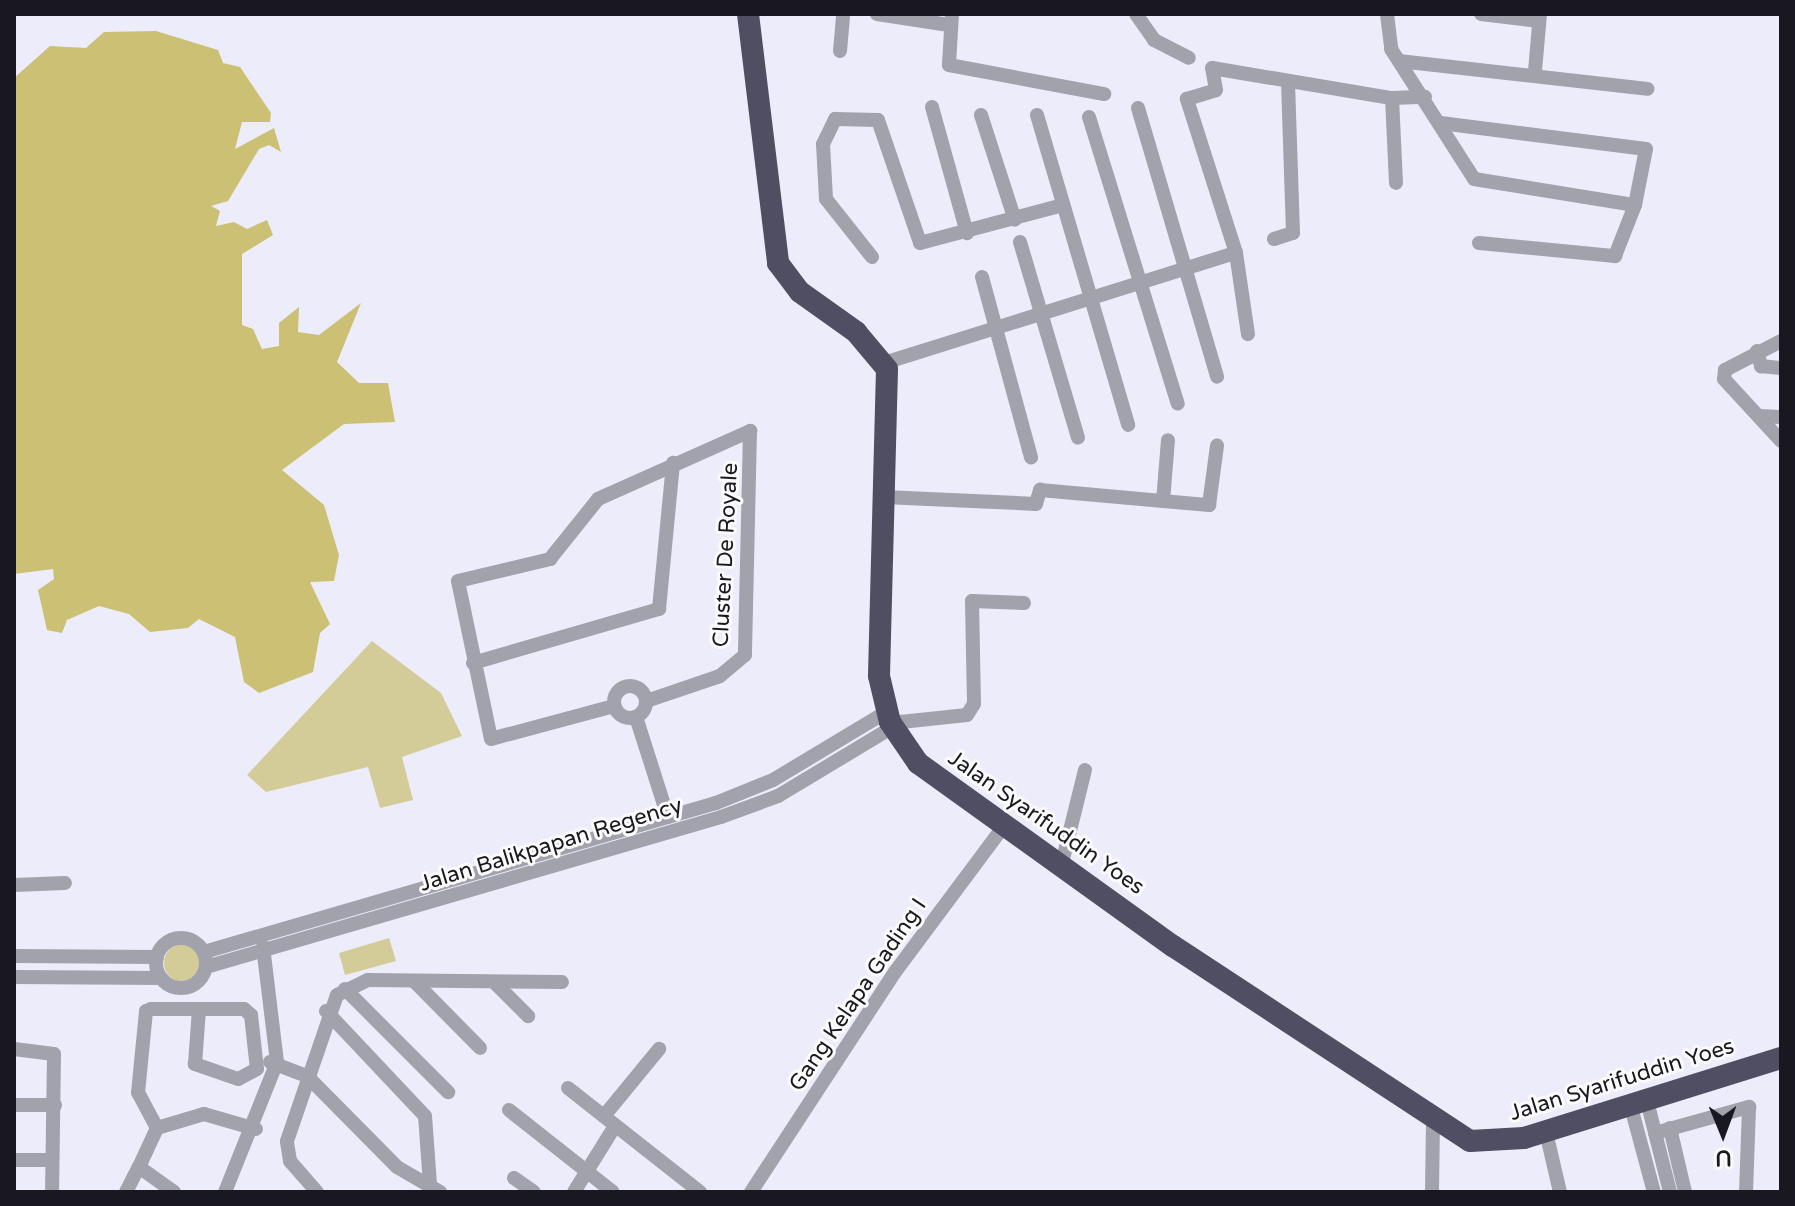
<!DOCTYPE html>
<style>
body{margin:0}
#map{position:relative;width:1795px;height:1206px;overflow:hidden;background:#ececfb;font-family:"Varela Round",sans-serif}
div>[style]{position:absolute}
.green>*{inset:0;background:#d3cc98}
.round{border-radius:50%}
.water>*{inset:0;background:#cbc074}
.minor>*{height:14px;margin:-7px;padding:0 7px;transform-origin:7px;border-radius:7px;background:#a2a2ac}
.minor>.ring{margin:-7px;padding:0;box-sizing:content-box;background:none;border:14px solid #a2a2ac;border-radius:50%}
.highway>*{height:22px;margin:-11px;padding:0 11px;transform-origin:11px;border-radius:11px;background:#4f4e62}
span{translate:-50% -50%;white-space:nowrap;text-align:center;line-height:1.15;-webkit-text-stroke:6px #fbfbfb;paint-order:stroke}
.street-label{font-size:22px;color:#191821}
.frame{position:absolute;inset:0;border:16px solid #191821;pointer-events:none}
.north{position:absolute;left:1683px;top:1094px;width:80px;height:80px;-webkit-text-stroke:6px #fbfbfb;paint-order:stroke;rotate:179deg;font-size:22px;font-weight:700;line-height:32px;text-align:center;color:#191821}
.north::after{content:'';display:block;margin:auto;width:28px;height:36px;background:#191821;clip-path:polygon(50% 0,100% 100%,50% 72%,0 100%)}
</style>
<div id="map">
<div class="green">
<i style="clip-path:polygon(372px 641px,441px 693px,462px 736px,402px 757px,413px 800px,380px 808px,368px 767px,266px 792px,247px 775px)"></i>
<i style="clip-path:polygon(389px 938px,396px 961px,345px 975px,339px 953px)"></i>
<i class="round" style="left:164px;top:944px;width:38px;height:38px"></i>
</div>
<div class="water">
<i style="clip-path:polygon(156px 31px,218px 50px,223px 63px,240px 67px,271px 113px,270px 122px,242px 122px,235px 149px,274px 128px,281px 152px,269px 145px,259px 149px,228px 201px,211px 206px,220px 211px,216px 226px,234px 222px,247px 229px,267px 220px,273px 235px,242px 254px,242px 325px,253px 329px,262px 349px,279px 346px,279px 323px,299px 307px,298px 332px,319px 335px,361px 303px,337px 362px,359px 383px,388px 383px,395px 422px,344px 424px,282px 470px,324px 505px,339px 555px,334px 581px,310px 582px,330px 624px,320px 633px,313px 672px,259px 693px,244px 682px,235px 637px,199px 619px,188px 628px,150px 632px,129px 614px,99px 606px,67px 620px,62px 633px,47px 630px,38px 590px,54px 579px,53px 569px,14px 574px,14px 78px,50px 46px,86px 48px,104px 32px)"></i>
</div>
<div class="minor">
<i style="left:877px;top:14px;width:73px;rotate:8.7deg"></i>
<i style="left:952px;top:14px;width:51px;rotate:93.4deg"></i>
<i style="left:949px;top:65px;width:158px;rotate:10.6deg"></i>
<i style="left:1136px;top:14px;width:32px;rotate:55deg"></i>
<i style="left:1154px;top:40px;width:39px;rotate:27deg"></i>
<i style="left:1387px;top:14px;width:35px;rotate:83deg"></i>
<i style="left:1391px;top:49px;width:154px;rotate:57.4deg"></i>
<i style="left:1474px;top:179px;width:163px;rotate:9.2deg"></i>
<i style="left:1635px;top:205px;width:57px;rotate:-78.9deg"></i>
<i style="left:1646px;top:149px;width:207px;rotate:-172.8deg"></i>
<i style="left:1481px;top:14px;width:58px;rotate:6.9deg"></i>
<i style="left:840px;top:51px;width:37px;rotate:-85deg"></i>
<i style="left:1399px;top:61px;width:250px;rotate:6.4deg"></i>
<i style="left:1535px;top:71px;width:57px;rotate:-85deg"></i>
<i style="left:1392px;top:98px;width:85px;rotate:87.3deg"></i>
<i style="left:932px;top:107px;width:131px;rotate:74.5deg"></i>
<i style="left:1138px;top:108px;width:280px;rotate:73.6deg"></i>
<i style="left:981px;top:115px;width:110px;rotate:72.1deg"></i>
<i style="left:1037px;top:115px;width:323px;rotate:73.6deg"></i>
<i style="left:1089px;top:117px;width:300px;rotate:72.8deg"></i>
<i style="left:1274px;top:239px;width:20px;rotate:-18deg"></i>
<i style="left:1293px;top:233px;width:150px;rotate:-91.9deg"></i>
<i style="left:1020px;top:242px;width:204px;rotate:73.5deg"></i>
<i style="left:1479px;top:243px;width:137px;rotate:5.5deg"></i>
<i style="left:1615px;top:256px;width:55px;rotate:-68.6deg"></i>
<i style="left:1236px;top:253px;width:162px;rotate:-107.7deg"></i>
<i style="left:1187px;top:99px;width:30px;rotate:-17deg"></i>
<i style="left:1216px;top:90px;width:22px;rotate:-100deg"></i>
<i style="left:1212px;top:68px;width:182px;rotate:9.5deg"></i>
<i style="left:1392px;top:98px;width:33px;rotate:-2deg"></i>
<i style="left:872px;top:257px;width:74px;rotate:-128.4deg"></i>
<i style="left:826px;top:199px;width:55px;rotate:-93.1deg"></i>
<i style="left:823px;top:144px;width:28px;rotate:-64deg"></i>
<i style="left:835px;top:119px;width:43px;rotate:1.3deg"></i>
<i style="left:878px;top:120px;width:130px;rotate:71.1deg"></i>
<i style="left:920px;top:243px;width:148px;rotate:-14.9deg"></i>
<i style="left:982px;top:277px;width:187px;rotate:74.8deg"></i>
<i style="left:1781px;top:341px;width:63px;rotate:152.6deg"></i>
<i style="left:1725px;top:370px;width:9px;rotate:96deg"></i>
<i style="left:1724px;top:379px;width:84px;rotate:47.4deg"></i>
<i style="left:1757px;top:351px;width:16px;rotate:75deg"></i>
<i style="left:1761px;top:366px;width:20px;rotate:6deg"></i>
<i style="left:884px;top:363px;width:369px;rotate:-17.4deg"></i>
<i style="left:1236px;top:253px;width:82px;rotate:81.6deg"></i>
<i style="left:1759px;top:416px;width:22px;rotate:3deg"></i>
<i style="left:884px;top:497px;width:152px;rotate:2.6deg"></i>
<i style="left:1036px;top:504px;width:15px;rotate:-74deg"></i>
<i style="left:1040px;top:490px;width:170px;rotate:5.1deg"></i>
<i style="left:1209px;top:505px;width:60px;rotate:-82.3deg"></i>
<i style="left:1163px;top:501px;width:61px;rotate:-85.3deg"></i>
<i style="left:473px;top:663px;width:194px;rotate:-16.2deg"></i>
<i style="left:659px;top:609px;width:147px;rotate:-84.5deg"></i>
<i class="ring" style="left:614px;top:686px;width:18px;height:18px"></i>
<i style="left:614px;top:706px;width:127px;rotate:165deg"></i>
<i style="left:491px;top:739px;width:161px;rotate:-101.8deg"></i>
<i style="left:458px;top:581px;width:95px;rotate:-13.4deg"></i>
<i style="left:550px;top:559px;width:77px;rotate:-51.3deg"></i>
<i style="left:598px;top:499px;width:167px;rotate:-24.1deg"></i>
<i style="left:750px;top:431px;width:224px;rotate:91.3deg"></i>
<i style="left:745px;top:655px;width:33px;rotate:140deg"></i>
<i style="left:720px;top:676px;width:78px;rotate:161.3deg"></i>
<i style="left:636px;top:717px;width:105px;rotate:72.3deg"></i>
<i style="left:1061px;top:867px;width:100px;rotate:-76.1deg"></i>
<i style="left:14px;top:885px;width:51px;rotate:-2.2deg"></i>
<i class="ring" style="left:156px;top:938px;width:36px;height:36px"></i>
<i style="left:204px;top:952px;width:533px;rotate:-16.23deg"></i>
<i style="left:716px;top:803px;width:61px;rotate:-22deg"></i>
<i style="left:773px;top:780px;width:132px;rotate:-31deg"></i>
<i style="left:14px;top:956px;width:143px;rotate:0.4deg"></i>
<i style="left:206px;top:967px;width:536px;rotate:-16.24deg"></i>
<i style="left:721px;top:817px;width:61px;rotate:-20.2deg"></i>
<i style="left:778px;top:796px;width:144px;rotate:-31deg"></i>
<i style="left:901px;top:722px;width:66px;rotate:-6.1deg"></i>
<i style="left:967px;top:715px;width:13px;rotate:-58deg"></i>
<i style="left:974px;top:704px;width:103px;rotate:-91.1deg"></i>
<i style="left:972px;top:601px;width:52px;rotate:2.2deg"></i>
<i style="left:14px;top:977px;width:147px;rotate:0.4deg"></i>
<i style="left:414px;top:981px;width:94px;rotate:45.4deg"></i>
<i style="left:495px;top:983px;width:47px;rotate:45deg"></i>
<i style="left:345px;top:989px;width:146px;rotate:45deg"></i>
<i style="left:326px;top:1011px;width:144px;rotate:46.7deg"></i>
<i style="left:425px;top:1116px;width:68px;rotate:85.8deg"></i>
<i style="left:14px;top:1049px;width:40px;rotate:7.1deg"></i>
<i style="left:54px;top:1054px;width:138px;rotate:90.8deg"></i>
<i style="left:270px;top:1062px;width:40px;rotate:21deg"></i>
<i style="left:307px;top:1076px;width:128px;rotate:45.3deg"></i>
<i style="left:397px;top:1167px;width:50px;rotate:30.2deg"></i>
<i style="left:568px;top:1088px;width:168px;rotate:38.2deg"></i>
<i style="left:1647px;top:1101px;width:94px;rotate:75.8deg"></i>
<i style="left:14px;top:1105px;width:41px"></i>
<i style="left:1631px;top:1107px;width:88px;rotate:74.9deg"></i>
<i style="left:509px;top:1110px;width:132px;rotate:38.3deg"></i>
<i style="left:604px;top:1116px;width:87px;rotate:-50.6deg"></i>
<i style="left:157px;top:1128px;width:40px;rotate:-118deg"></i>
<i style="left:138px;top:1093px;width:82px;rotate:-84.4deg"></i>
<i style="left:146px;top:1011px;width:5px;rotate:-22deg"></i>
<i style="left:151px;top:1009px;width:93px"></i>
<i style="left:244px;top:1009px;width:9px;rotate:41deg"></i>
<i style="left:251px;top:1015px;width:54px;rotate:83.7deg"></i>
<i style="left:257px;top:1069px;width:21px;rotate:152deg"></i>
<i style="left:238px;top:1079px;width:46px;rotate:-160.8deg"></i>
<i style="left:195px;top:1064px;width:55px;rotate:-85.8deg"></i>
<i style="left:1670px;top:1128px;width:66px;rotate:76.8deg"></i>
<i style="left:1546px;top:1132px;width:62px;rotate:76.9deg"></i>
<i style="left:1655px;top:1133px;width:98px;rotate:-15.5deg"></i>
<i style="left:1749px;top:1107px;width:85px;rotate:92deg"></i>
<i style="left:14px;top:1160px;width:38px"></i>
<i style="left:514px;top:1178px;width:24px;rotate:35deg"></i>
<i style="left:126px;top:1192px;width:28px;rotate:-63deg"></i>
<i style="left:174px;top:1192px;width:43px;rotate:-144.5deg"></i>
<i style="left:139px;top:1167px;width:43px;rotate:-65.2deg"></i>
<i style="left:157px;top:1128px;width:49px;rotate:-16.6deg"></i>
<i style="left:204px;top:1114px;width:54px;rotate:16.1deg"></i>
<i style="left:225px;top:1192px;width:140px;rotate:-68.2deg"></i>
<i style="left:277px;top:1062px;width:116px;rotate:-96.9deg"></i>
<i style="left:317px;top:1192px;width:41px;rotate:-131.1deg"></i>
<i style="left:290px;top:1161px;width:20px;rotate:-99deg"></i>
<i style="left:287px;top:1141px;width:154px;rotate:-71.1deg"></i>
<i style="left:337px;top:995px;width:34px;rotate:-26deg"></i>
<i style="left:368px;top:980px;width:194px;rotate:0.6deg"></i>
<i style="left:574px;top:1192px;width:78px;rotate:-58.2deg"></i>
<i style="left:751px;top:1192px;width:263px;rotate:-56.8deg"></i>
<i style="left:895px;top:972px;width:182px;rotate:-53.3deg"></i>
<i style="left:1432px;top:1192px;width:70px;rotate:-89.2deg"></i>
</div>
<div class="highway">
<i style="left:748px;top:14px;width:251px;rotate:83.1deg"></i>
<i style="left:778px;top:263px;width:36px;rotate:53deg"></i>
<i style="left:800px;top:292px;width:69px;rotate:35.5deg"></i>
<i style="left:856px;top:332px;width:48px;rotate:50deg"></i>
<i style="left:887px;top:369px;width:307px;rotate:91.5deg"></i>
<i style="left:879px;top:676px;width:47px;rotate:76.6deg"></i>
<i style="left:890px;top:722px;width:50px;rotate:55.7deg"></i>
<i style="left:918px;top:763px;width:314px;rotate:35.7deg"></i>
<i style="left:1173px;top:946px;width:355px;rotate:33.3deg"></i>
<i style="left:1470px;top:1141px;width:54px;rotate:-3.2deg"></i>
<i style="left:1524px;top:1138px;width:269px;rotate:-17.3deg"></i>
</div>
<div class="street-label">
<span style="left:726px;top:555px;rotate:-87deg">Cluster De Royale</span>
<span style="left:1046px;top:823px;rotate:35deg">Jalan Syarifuddin Yoes</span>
<span style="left:551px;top:845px;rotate:-17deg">Jalan Balikpapan Regency</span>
<span style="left:858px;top:995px;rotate:-56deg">Gang Kelapa Gading I</span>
<span style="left:1622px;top:1080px;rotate:-17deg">Jalan Syarifuddin Yoes</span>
</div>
<div class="frame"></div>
<div class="north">U</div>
</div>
